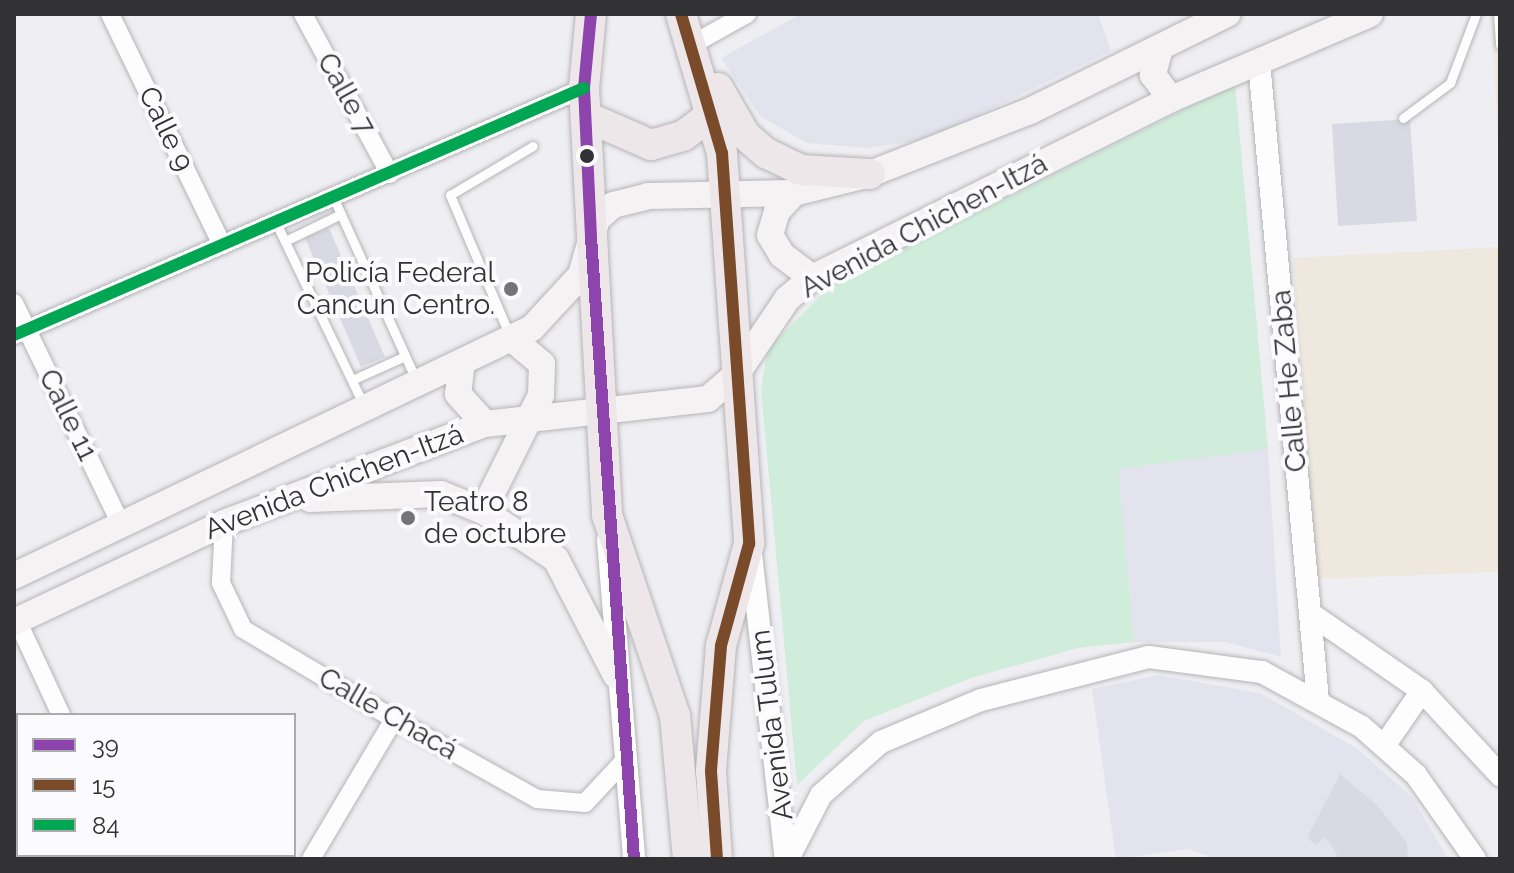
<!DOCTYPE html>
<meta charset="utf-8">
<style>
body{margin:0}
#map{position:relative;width:1514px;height:873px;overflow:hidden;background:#efeff3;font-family:Raleway,sans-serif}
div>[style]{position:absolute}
.built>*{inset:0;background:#e3e3ed}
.education>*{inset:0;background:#eee8df}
.green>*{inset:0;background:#d0ecda}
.building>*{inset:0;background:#d9d9e3}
.roads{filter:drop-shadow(0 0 2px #b5b5b8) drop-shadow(0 0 2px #b5b5b8)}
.service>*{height:9px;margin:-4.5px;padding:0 4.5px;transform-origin:4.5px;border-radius:4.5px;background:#fdfdfd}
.minor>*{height:18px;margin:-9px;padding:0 9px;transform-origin:9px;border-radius:9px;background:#fdfdfd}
.tertiary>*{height:22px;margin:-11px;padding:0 11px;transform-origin:11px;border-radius:11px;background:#fdfdfd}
.secondary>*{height:26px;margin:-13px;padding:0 13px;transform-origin:13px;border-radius:13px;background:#f5f2f3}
.primary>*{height:30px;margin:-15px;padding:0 15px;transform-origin:15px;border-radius:15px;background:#eee7e9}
.bus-1>*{height:12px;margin:-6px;padding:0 6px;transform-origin:6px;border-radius:6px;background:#8e44ad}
.bus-2>*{height:12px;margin:-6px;padding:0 6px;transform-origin:6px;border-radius:6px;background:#7a4b2a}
.bus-3>*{height:12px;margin:-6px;padding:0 6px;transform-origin:6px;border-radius:6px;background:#00a651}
.dots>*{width:22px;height:22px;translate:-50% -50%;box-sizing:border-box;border:4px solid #fbfbfe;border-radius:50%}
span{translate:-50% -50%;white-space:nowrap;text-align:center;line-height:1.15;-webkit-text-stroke:8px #fbfbfe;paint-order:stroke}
.street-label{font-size:28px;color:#323235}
.poi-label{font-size:28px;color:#323235}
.right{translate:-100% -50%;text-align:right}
.left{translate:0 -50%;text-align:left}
.frame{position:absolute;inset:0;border:16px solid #323235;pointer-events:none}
.legend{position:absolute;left:16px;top:713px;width:280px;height:144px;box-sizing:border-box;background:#fbfbfe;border:2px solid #ababae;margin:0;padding:10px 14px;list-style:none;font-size:24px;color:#323235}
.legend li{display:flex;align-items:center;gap:16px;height:40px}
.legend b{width:40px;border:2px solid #ababae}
</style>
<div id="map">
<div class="built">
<i style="clip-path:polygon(801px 14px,1098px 14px,1111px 51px,928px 139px,868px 148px,807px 143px,761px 117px,721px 58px)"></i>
<i style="clip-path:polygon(1268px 449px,1281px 657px,1225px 642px,1134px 642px,1117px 468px)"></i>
<i style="clip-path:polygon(1158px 675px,1260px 693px,1358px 749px,1412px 797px,1448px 859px,1216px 859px,1189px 849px,1116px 859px,1092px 689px)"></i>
</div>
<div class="education">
<i style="clip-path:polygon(1492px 14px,1500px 14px,1500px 189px)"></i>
<i style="clip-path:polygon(1500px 247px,1500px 572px,1314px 579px,1293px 258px)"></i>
</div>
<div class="green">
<i style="clip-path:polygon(1235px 84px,1268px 449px,1118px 469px,1134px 642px,1078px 648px,971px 678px,864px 721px,797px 785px,761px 389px,768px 349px,830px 286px)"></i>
</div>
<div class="building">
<i style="clip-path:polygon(1410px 119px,1417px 221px,1338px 226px,1332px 124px)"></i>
<i style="clip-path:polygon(329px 228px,385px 357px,361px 367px,305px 238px)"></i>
<i style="clip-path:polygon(1340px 774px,1377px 805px,1407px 843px,1408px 859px,1340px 859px,1325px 837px,1317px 845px,1307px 838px)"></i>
</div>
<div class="roads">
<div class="service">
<i style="left:1498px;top:14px;width:31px;rotate:86deg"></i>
<i style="left:1403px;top:118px;width:59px;rotate:-36.7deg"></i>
<i style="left:1450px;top:83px;width:74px;rotate:-69.4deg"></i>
<i style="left:334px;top:199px;width:201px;rotate:65.6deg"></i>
<i style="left:277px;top:225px;width:201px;rotate:64.3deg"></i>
<i style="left:285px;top:241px;width:62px;rotate:-25.7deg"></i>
<i style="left:509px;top:334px;width:151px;rotate:-113deg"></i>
<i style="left:450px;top:195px;width:96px;rotate:-30.6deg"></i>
<i style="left:352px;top:380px;width:58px;rotate:-24.4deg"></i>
<i style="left:14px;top:808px;width:4px;rotate:-27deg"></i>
</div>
<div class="minor">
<i style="left:110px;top:14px;width:257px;rotate:64.1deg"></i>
<i style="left:303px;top:14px;width:182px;rotate:61.5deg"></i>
<i style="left:693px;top:44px;width:62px;rotate:-29.1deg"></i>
<i style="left:14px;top:303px;width:248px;rotate:64.2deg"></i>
<i style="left:14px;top:335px;width:621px;rotate:-23.43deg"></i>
<i style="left:224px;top:523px;width:60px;rotate:92.9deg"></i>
<i style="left:221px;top:583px;width:51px;rotate:64.4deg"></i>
<i style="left:243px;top:629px;width:176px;rotate:30.8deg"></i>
<i style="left:394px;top:719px;width:164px;rotate:29.2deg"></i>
<i style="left:537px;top:799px;width:48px;rotate:4.8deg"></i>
<i style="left:585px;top:803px;width:59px;rotate:-47.1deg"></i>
<i style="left:17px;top:620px;width:105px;rotate:65.1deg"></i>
<i style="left:125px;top:855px;width:4px;rotate:63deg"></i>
<i style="left:311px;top:859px;width:163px;rotate:-59.3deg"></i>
</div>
<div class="tertiary">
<i style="left:1259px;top:62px;width:642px;rotate:84.72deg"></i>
<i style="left:608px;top:540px;width:320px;rotate:85.3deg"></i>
<i style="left:751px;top:554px;width:307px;rotate:83.5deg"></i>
<i style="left:1311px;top:614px;width:135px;rotate:34.7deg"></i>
<i style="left:1422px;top:691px;width:115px;rotate:47.1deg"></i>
<i style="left:1384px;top:746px;width:67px;rotate:-55.4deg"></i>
<i style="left:788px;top:859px;width:72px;rotate:-62.7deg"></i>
<i style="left:821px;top:795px;width:80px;rotate:-41.5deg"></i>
<i style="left:881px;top:742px;width:108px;rotate:-22.8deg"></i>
<i style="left:981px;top:700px;width:173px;rotate:-14.4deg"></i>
<i style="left:1149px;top:657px;width:114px;rotate:7.6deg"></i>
<i style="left:1262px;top:672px;width:114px;rotate:28.8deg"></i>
<i style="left:1362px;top:727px;width:72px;rotate:41.6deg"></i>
<i style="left:1416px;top:775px;width:103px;rotate:54.9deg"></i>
</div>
<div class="secondary">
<i style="left:1160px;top:48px;width:28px;rotate:105deg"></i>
<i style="left:1153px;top:75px;width:30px;rotate:53deg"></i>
<i style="left:794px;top:193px;width:25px;rotate:133deg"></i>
<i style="left:777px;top:211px;width:25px;rotate:106deg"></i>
<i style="left:770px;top:235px;width:23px;rotate:59deg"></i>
<i style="left:782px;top:255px;width:38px;rotate:37deg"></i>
<i style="left:462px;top:362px;width:32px;rotate:97deg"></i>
<i style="left:458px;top:394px;width:40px;rotate:48deg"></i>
<i style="left:310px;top:499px;width:131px;rotate:-2.2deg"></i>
<i style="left:441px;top:494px;width:45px;rotate:22deg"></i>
<i style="left:483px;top:511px;width:87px;rotate:33.3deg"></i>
<i style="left:556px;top:559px;width:131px;rotate:62.7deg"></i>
<i style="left:483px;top:511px;width:130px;rotate:-63.4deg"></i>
<i style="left:541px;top:395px;width:31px;rotate:-88deg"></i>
<i style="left:542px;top:364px;width:40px;rotate:-140deg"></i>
<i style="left:14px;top:576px;width:574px;rotate:-25.58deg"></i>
<i style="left:532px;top:328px;width:72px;rotate:-47.2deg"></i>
<i style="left:581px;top:275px;width:58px;rotate:-74.1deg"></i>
<i style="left:597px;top:219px;width:21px;rotate:-41deg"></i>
<i style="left:613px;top:205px;width:36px;rotate:-14deg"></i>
<i style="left:648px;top:196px;width:146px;rotate:-1.2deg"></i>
<i style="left:794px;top:193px;width:78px;rotate:-14deg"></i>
<i style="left:870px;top:174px;width:172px;rotate:-21.5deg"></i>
<i style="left:1030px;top:111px;width:220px;rotate:-26.2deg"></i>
<i style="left:14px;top:622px;width:232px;rotate:-25.2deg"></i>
<i style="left:224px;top:523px;width:279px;rotate:-20.8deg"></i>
<i style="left:485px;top:424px;width:224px;rotate:-6.4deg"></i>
<i style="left:708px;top:399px;width:37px;rotate:-41deg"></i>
<i style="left:736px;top:375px;width:92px;rotate:-56.1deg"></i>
<i style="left:787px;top:299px;width:33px;rotate:-40deg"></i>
<i style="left:812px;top:278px;width:401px;rotate:-26.5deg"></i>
<i style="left:1171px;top:99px;width:216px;rotate:-23.1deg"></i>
</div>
<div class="primary">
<i style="left:591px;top:14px;width:74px;rotate:95.4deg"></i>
<i style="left:584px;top:88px;width:428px;rotate:86.9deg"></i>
<i style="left:607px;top:515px;width:212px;rotate:71.3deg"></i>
<i style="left:675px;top:716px;width:144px;rotate:84.8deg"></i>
<i style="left:681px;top:14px;width:145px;rotate:73.6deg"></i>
<i style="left:722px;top:153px;width:392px;rotate:86deg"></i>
<i style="left:749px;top:544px;width:106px;rotate:105.4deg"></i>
<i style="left:721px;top:646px;width:125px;rotate:94.6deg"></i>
<i style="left:711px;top:771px;width:88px;rotate:86.1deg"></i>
<i style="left:718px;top:88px;width:54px;rotate:60.1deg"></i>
<i style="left:745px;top:135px;width:28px;rotate:41deg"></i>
<i style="left:766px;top:153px;width:39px;rotate:26deg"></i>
<i style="left:801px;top:170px;width:69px;rotate:3.3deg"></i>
<i style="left:587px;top:117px;width:70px;rotate:23.6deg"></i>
<i style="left:651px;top:145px;width:33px;rotate:-16deg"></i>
<i style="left:683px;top:136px;width:40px;rotate:-37deg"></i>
</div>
</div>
<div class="bus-1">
<i style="left:591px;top:14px;width:74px;rotate:95.4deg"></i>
<i style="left:584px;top:88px;width:149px;rotate:87.3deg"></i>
<i style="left:591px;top:237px;width:623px;rotate:86.05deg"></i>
</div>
<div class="bus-2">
<i style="left:681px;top:14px;width:145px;rotate:73.6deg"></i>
<i style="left:722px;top:153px;width:392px;rotate:86deg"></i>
<i style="left:749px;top:544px;width:106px;rotate:105.4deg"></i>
<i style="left:721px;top:646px;width:125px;rotate:94.6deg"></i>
<i style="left:711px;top:771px;width:88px;rotate:86.1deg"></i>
</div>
<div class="bus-3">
<i style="left:14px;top:335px;width:621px;rotate:-23.43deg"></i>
</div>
<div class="dots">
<i style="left:587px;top:156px;background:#323235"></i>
<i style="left:511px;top:289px;background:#747478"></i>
<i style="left:408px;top:518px;background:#747478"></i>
</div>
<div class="street-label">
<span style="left:346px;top:94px;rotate:61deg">Calle 7</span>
<span style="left:166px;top:129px;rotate:64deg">Calle 9</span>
<span style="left:924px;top:226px;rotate:-28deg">Avenida Chichen-Itzá</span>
<span style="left:1289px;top:381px;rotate:-95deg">Calle He Zaba</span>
<span style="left:68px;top:415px;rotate:64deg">Calle 11</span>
<span style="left:334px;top:482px;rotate:-21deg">Avenida Chichen-Itzá</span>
<span style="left:388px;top:714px;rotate:30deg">Calle Chacá</span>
<span style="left:772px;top:725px;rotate:-97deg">Avenida Tulum</span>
</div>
<div class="poi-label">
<span class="right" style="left:495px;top:289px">Policía Federal<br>Cancun Centro.</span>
<span class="left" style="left:424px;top:518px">Teatro 8<br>de octubre</span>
</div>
<div class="frame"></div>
<ul class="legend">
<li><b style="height:10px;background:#8e44ad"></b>39</li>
<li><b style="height:10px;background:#7a4b2a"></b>15</li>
<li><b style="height:10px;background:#00a651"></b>84</li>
</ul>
</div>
